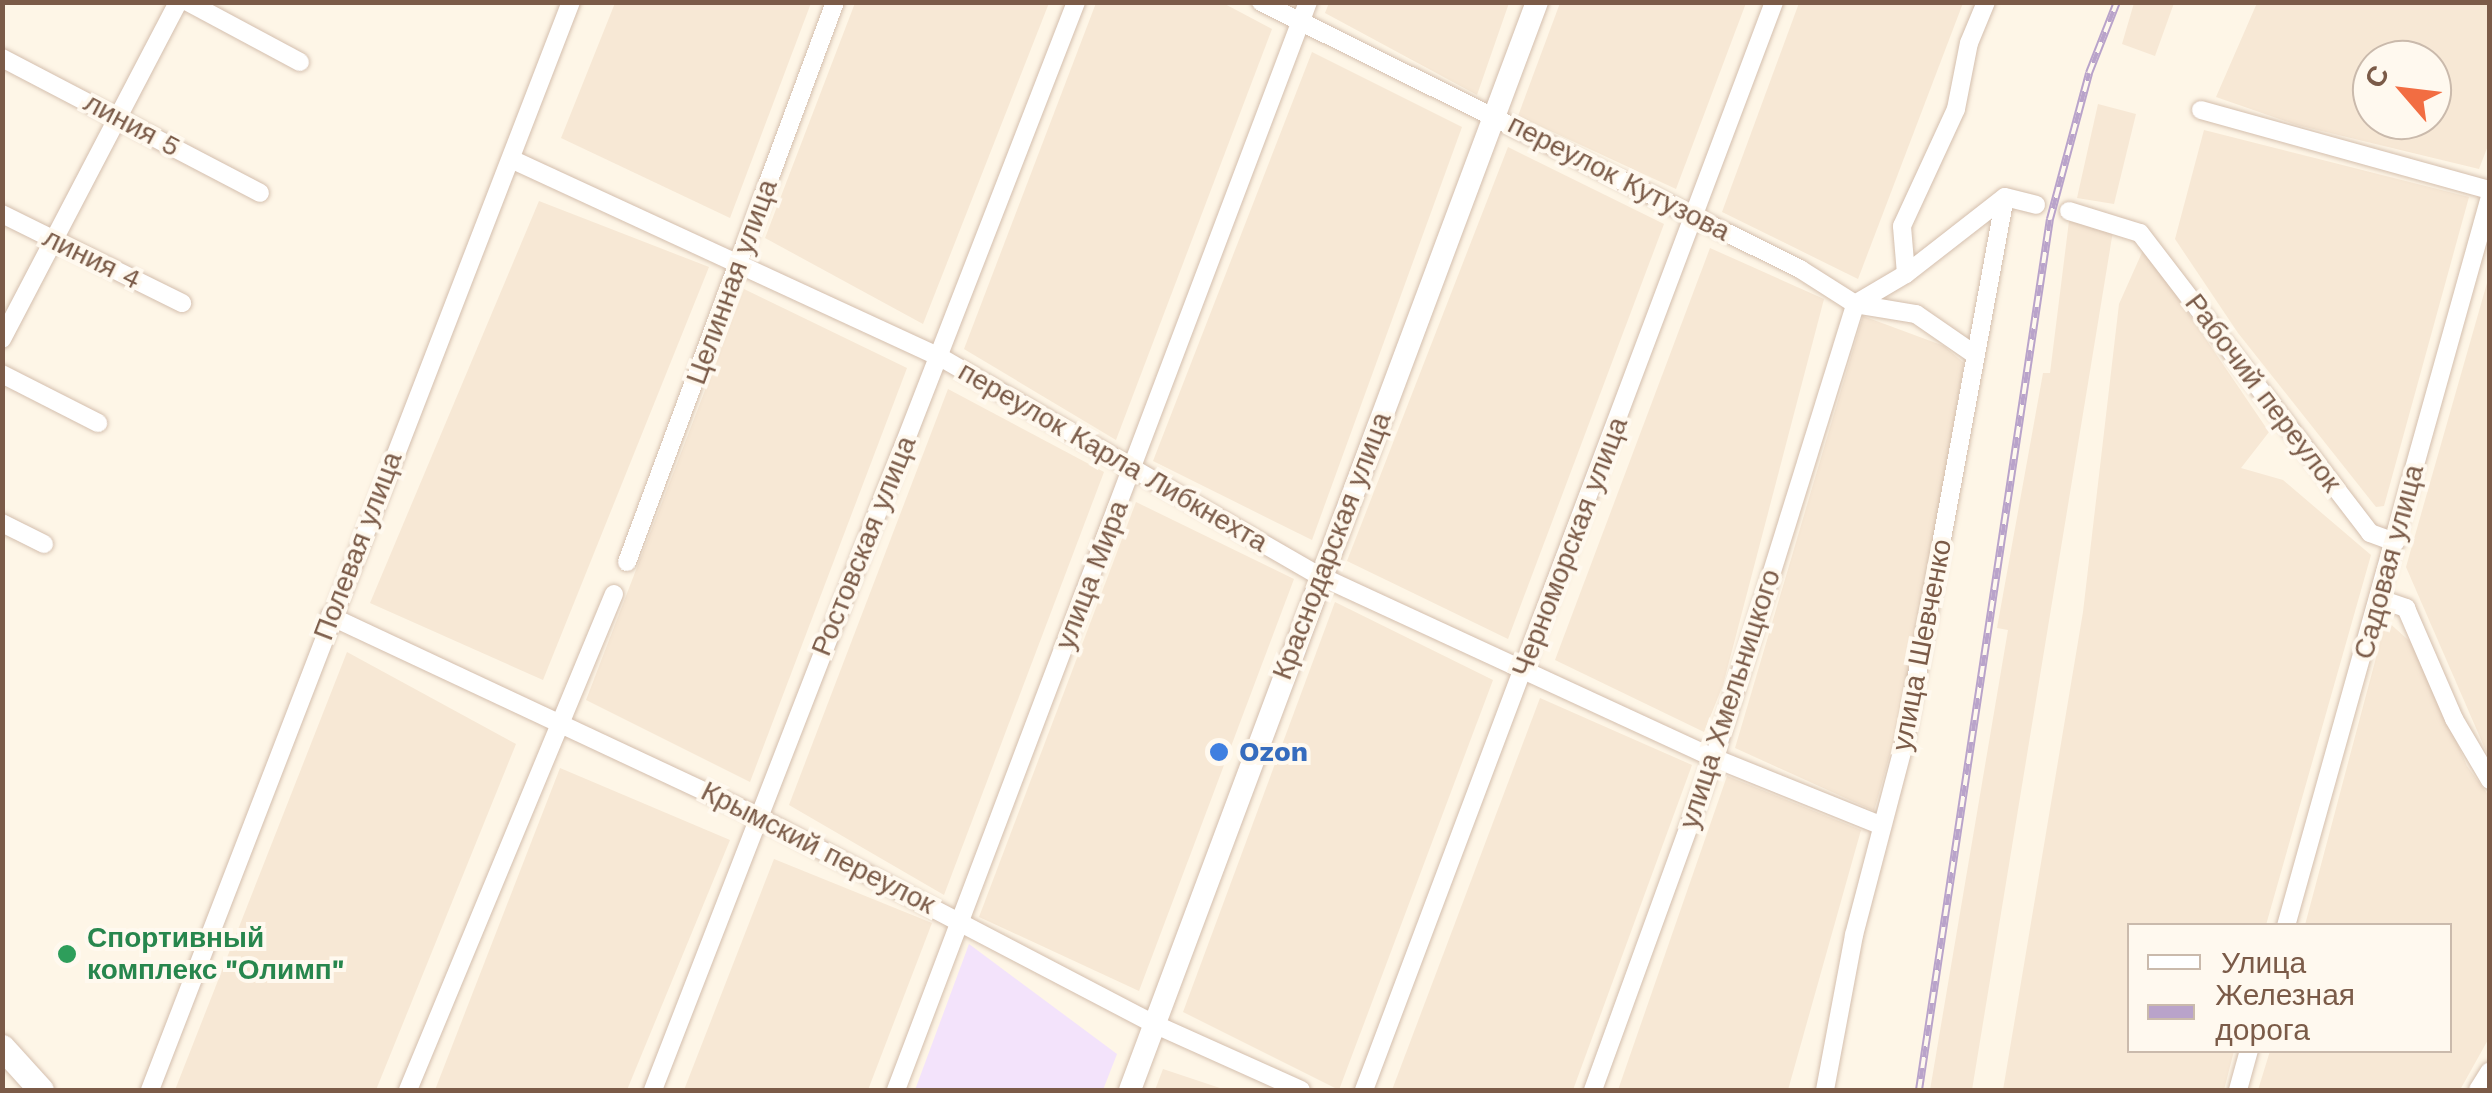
<!DOCTYPE html>
<meta charset="utf-8">
<style>
body{margin:0}
#map{position:relative;width:2492px;height:1093px;overflow:hidden;background:#fef6e7;font-family:"Work Sans",sans-serif}
div>[style]{position:absolute}
.residential>*{inset:0;background:#f7e8d5}
.education>*{inset:0;background:#f3e3fb}
.roads{filter:drop-shadow(0 0 2px #d4bfae) drop-shadow(0 0 2px #d4bfae)}
.minor>*{height:18px;margin:-9px;padding:0 9px;transform-origin:9px;border-radius:9px;background:#fff}
.tertiary>*{height:22px;margin:-11px;padding:0 11px;transform-origin:11px;border-radius:11px;background:#fff}
.secondary>*{height:25px;margin:-12.5px;padding:0 12.5px;transform-origin:12.5px;border-radius:12.5px;background:#fff}
.rail>*{height:8px;margin-top:-4px;transform-origin:0;background:repeating-linear-gradient(90deg,#fff9ef 0 11px,#b9a3ca 0 22px);box-sizing:border-box;border-block:2px solid #b9a3ca}
.dots>*{width:28px;height:28px;translate:-50% -50%;box-sizing:border-box;border:5px solid #fff9ef;border-radius:50%}
span{translate:-50% -50%;white-space:nowrap;text-align:center;line-height:1.15;-webkit-text-stroke:8px #fff9ef;paint-order:stroke}
.street-label{font-size:28px;color:#7b5b48}
.shop-label{font-size:28px;color:#366cbe;font-weight:700}
.left{translate:0 -50%;text-align:left}
.leisure-label{font-size:28px;color:#27864d;font-weight:700}
.frame{position:absolute;inset:0;border:5px solid #7b5b48;pointer-events:none}
.legend{position:absolute;left:2127px;top:923px;width:325px;height:130px;box-sizing:border-box;background:#fff9ef;border:2px solid #cabaac;margin:0;padding:12px 18px;list-style:none;font-size:30px;color:#7b5b48}
.legend li{display:flex;align-items:center;gap:20px;height:50px}
.legend b{width:50px;border:2px solid #cabaac}
.north{position:absolute;left:2352px;top:40px;width:100px;height:100px;box-sizing:border-box;background:#fff9ef;border:2px solid #cabaac;border-radius:50%;rotate:298deg;font-size:28px;font-weight:700;line-height:40px;text-align:center;color:#7b5b48}
.north::after{content:'';display:block;margin:auto;width:35px;height:45px;background:#f26d42;clip-path:polygon(50% 0,100% 100%,50% 72%,0 100%)}
</style>
<div id="map">
<div class="residential">
<i style="clip-path:polygon(615px 3px,811px 3px,730px 218px,561px 138px)"></i>
<i style="clip-path:polygon(855px 3px,1049px 3px,923px 324px,765px 238px)"></i>
<i style="clip-path:polygon(1096px 3px,1223px 3px,1272px 29px,1116px 440px,964px 349px)"></i>
<i style="clip-path:polygon(1329px 3px,1329px 2px,1509px 3px,1477px 95px,1325px 13px)"></i>
<i style="clip-path:polygon(1560px 3px,1746px 3px,1676px 189px,1518px 116px)"></i>
<i style="clip-path:polygon(1799px 3px,1963px 3px,1858px 279px,1722px 212px)"></i>
<i style="clip-path:polygon(2134px 3px,2174px 3px,2155px 56px,2122px 44px)"></i>
<i style="clip-path:polygon(evenodd,2257px 3px,2489px 3px,2489px 143px,2479px 169px,2297px 125px,2216px 97px,2257px 3px,2372px 60px,2432px 60px,2432px 120px,2372px 120px,2372px 60px)"></i>
<i style="clip-path:polygon(1312px 52px,1462px 127px,1312px 540px,1153px 461px)"></i>
<i style="clip-path:polygon(2098px 104px,2136px 114px,2114px 204px,2077px 198px)"></i>
<i style="clip-path:polygon(2204px 130px,2469px 197px,2384px 506px,2376px 507px,2238px 333px,2175px 239px)"></i>
<i style="clip-path:polygon(1508px 147px,1664px 224px,1508px 639px,1347px 561px)"></i>
<i style="clip-path:polygon(539px 201px,709px 267px,543px 680px,370px 603px)"></i>
<i style="clip-path:polygon(2069px 221px,2113px 231px,1972px 1090px,1930px 1090px,2008px 630px,1997px 628px,2043px 373px,2050px 373px)"></i>
<i style="clip-path:polygon(1710px 248px,1824px 299px,1723px 685px,1704px 732px,1555px 660px)"></i>
<i style="clip-path:polygon(2144px 248px,2269px 432px,2241px 468px,2283px 480px,2371px 555px,2266px 925px,2130px 926px,2130px 1050px,2234px 1051px,2224px 1090px,2003px 1090px,2083px 612px,2119px 304px)"></i>
<i style="clip-path:polygon(2489px 276px,2490px 758px,2489px 758px,2406px 567px)"></i>
<i style="clip-path:polygon(744px 289px,907px 368px,750px 782px,586px 700px)"></i>
<i style="clip-path:polygon(1863px 316px,1944px 346px,1964px 363px,1909px 687px,1874px 811px,1735px 748px)"></i>
<i style="clip-path:polygon(948px 389px,1104px 472px,944px 895px,789px 805px)"></i>
<i style="clip-path:polygon(1136px 502px,1294px 579px,1139px 991px,979px 917px)"></i>
<i style="clip-path:polygon(1335px 602px,1493px 680px,1339px 1090px,1183px 1012px)"></i>
<i style="clip-path:polygon(2386px 620px,2416px 647px,2467px 766px,2489px 796px,2489px 1038px,2460px 1090px,2258px 1090px,2270px 1051px,2450px 1050px,2450px 926px,2305px 925px)"></i>
<i style="clip-path:polygon(347px 652px,516px 744px,376px 1090px,175px 1090px)"></i>
<i style="clip-path:polygon(1540px 698px,1692px 765px,1573px 1090px,1392px 1090px)"></i>
<i style="clip-path:polygon(560px 768px,730px 840px,627px 1090px,435px 1090px)"></i>
<i style="clip-path:polygon(1727px 776px,1861px 830px,1788px 1090px,1618px 1090px)"></i>
<i style="clip-path:polygon(774px 859px,932px 923px,868px 1090px,684px 1090px)"></i>
<i style="clip-path:polygon(1163px 1069px,1226px 1090px,1155px 1090px)"></i>
</div>
<div class="education">
<i style="clip-path:polygon(969px 944px,1117px 1054px,1103px 1090px,915px 1090px)"></i>
</div>
<div class="roads">
<div class="minor">
<i style="left:188px;top:2px;width:127px;rotate:28.2deg"></i>
<i style="left:1261px;top:2px;width:602px;rotate:26.35deg"></i>
<i style="left:1800px;top:269px;width:65px;rotate:32.5deg"></i>
<i style="left:1855px;top:304px;width:62px;rotate:9.3deg"></i>
<i style="left:1916px;top:314px;width:70px;rotate:34.6deg"></i>
<i style="left:2px;top:58px;width:291px;rotate:27.6deg"></i>
<i style="left:2201px;top:110px;width:300px;rotate:15.5deg"></i>
<i style="left:511px;top:159px;width:472px;rotate:24.8deg"></i>
<i style="left:940px;top:357px;width:439px;rotate:30deg"></i>
<i style="left:1320px;top:576px;width:434px;rotate:24.8deg"></i>
<i style="left:1714px;top:758px;width:181px;rotate:22deg"></i>
<i style="left:2069px;top:211px;width:74px;rotate:17.2deg"></i>
<i style="left:2140px;top:233px;width:378px;rotate:52.5deg"></i>
<i style="left:2370px;top:533px;width:27px;rotate:20deg"></i>
<i style="left:2px;top:214px;width:201px;rotate:26.3deg"></i>
<i style="left:1906px;top:274px;width:48px;rotate:-94.8deg"></i>
<i style="left:1902px;top:226px;width:129px;rotate:-65.2deg"></i>
<i style="left:1956px;top:109px;width:67px;rotate:-78.9deg"></i>
<i style="left:1969px;top:43px;width:44px;rotate:-67.5deg"></i>
<i style="left:2px;top:339px;width:380px;rotate:-62.4deg"></i>
<i style="left:2px;top:374px;width:108px;rotate:27deg"></i>
<i style="left:2px;top:523px;width:47px;rotate:26.6deg"></i>
<i style="left:627px;top:562px;width:597px;rotate:-69.62deg"></i>
<i style="left:2380px;top:599px;width:28px;rotate:19deg"></i>
<i style="left:2406px;top:608px;width:121px;rotate:66.6deg"></i>
<i style="left:2454px;top:719px;width:71px;rotate:59.5deg"></i>
<i style="left:330px;top:616px;width:471px;rotate:25.1deg"></i>
<i style="left:756px;top:816px;width:449px;rotate:27.6deg"></i>
<i style="left:1154px;top:1024px;width:161px;rotate:24.2deg"></i>
<i style="left:2286px;top:926px;width:757px;rotate:-74.37deg"></i>
<i style="left:150px;top:1090px;width:1167px;rotate:-68.85deg"></i>
<i style="left:408px;top:1090px;width:537px;rotate:-67.45deg"></i>
<i style="left:653px;top:1090px;width:1167px;rotate:-68.75deg"></i>
<i style="left:896px;top:1090px;width:1163px;rotate:-69.26deg"></i>
<i style="left:1364px;top:1090px;width:1163px;rotate:-69.35deg"></i>
<i style="left:1593px;top:1090px;width:353px;rotate:-70deg"></i>
<i style="left:1714px;top:758px;width:475px;rotate:-72.7deg"></i>
<i style="left:1855px;top:304px;width:59px;rotate:-30.5deg"></i>
<i style="left:1906px;top:274px;width:125px;rotate:-37.9deg"></i>
<i style="left:2005px;top:197px;width:32px;rotate:14deg"></i>
<i style="left:1825px;top:1090px;width:158px;rotate:-79.4deg"></i>
<i style="left:1854px;top:935px;width:196px;rotate:-75.3deg"></i>
<i style="left:1904px;top:745px;width:557px;rotate:-79.56deg"></i>
<i style="left:2238px;top:1090px;width:41px;rotate:-74.6deg"></i>
<i style="left:2478px;top:1090px;width:22px;rotate:-58deg"></i>
</div>
<div class="tertiary">
<i style="left:1130px;top:1090px;width:1162px;rotate:-69.49deg"></i>
</div>
<div class="secondary">
<i style="left:2px;top:1047px;width:58px;rotate:47.8deg"></i>
</div>
</div>
<div class="rail">
<i style="left:1919px;top:1090px;width:881px;rotate:-81.45deg"></i>
<i style="left:2050px;top:219px;width:151px;rotate:-75deg"></i>
<i style="left:2089px;top:73px;width:76px;rotate:-68.5deg"></i>
</div>
<div class="dots">
<i style="left:1219px;top:752px;background:#3f7fe0"></i>
<i style="left:67px;top:954px;background:#2e9e5b"></i>
</div>
<div class="street-label">
<span style="left:132px;top:125px;rotate:28deg">линия 5</span>
<span style="left:1619px;top:178px;rotate:27deg">переулок Кутузова</span>
<span style="left:92px;top:259px;rotate:26deg">линия 4</span>
<span style="left:732px;top:282px;rotate:-70deg">Целинная улица</span>
<span style="left:2263px;top:393px;rotate:53deg">Рабочий переулок</span>
<span style="left:1113px;top:457px;rotate:30deg">переулок Карла Либкнехта</span>
<span style="left:358px;top:546px;rotate:-69deg">Полевая улица</span>
<span style="left:864px;top:546px;rotate:-68deg">Ростовская улица</span>
<span style="left:1332px;top:546px;rotate:-69deg">Краснодарская улица</span>
<span style="left:1570px;top:547px;rotate:-69deg">Черноморская улица</span>
<span style="left:2389px;top:562px;rotate:-75deg">Садовая улица</span>
<span style="left:1092px;top:575px;rotate:-69deg">улица Мира</span>
<span style="left:1922px;top:645px;rotate:-79deg">улица Шевченко</span>
<span style="left:1730px;top:699px;rotate:-72deg">улица Хмельницкого</span>
<span style="left:818px;top:848px;rotate:27deg">Крымский переулок</span>
</div>
<div class="shop-label">
<span class="left" style="left:1239px;top:752px">Ozon</span>
</div>
<div class="leisure-label">
<span class="left" style="left:87px;top:954px">Спортивный<br>комплекс "Олимп"</span>
</div>
<div class="frame"></div>
<ul class="legend">
<li><b style="height:12px;background:#fff"></b>Улица</li>
<li><b style="height:12px;background:#b9a3ca"></b>Железная дорога</li>
</ul>
<div class="north">С</div>
</div>
